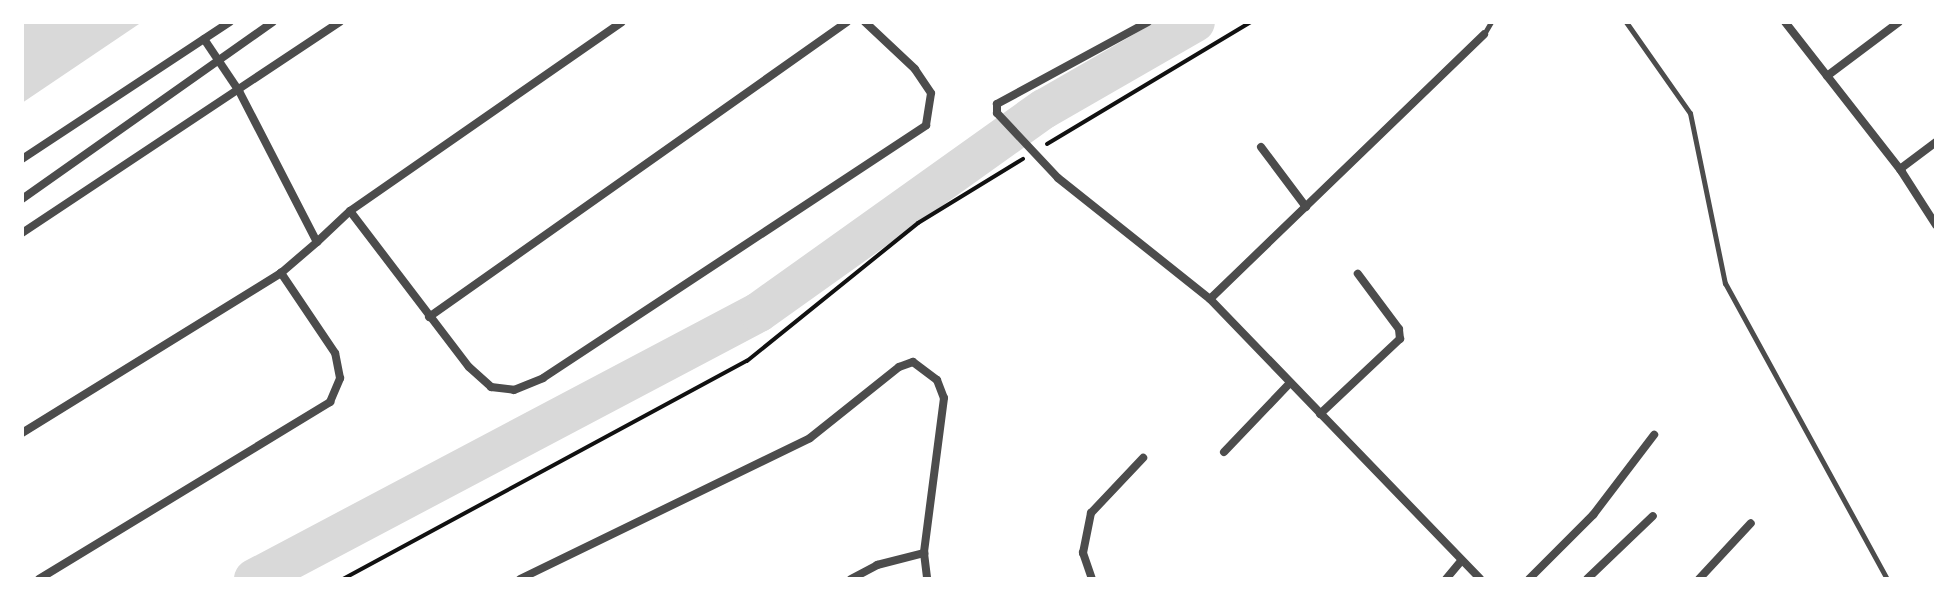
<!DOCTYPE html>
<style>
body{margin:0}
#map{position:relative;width:1958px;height:601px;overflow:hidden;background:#fff;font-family:Roboto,sans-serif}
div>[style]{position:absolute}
.water>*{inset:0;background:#d9d9d9}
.river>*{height:40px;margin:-20px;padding:0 20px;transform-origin:20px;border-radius:20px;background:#d9d9d9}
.path>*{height:4px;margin:-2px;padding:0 2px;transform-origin:2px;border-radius:2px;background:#111}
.service>*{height:5px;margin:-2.5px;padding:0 2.5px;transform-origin:2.5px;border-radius:2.5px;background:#4c4c4c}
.minor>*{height:8px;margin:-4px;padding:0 4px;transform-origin:4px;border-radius:4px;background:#4c4c4c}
span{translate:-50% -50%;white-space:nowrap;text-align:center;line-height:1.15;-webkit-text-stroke:6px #fff;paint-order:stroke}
.frame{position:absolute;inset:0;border:24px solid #fff;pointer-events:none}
</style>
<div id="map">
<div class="water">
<i style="clip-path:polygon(22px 22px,142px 22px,22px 103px)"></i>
</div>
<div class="river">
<i style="left:254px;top:579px;width:571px;rotate:-27.87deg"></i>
<i style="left:759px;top:312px;width:350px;rotate:-35.5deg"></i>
<i style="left:1044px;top:109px;width:174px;rotate:-29.9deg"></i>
</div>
<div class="path">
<i style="left:1047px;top:144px;width:238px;rotate:-30.9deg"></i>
<i style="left:343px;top:579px;width:459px;rotate:-28.4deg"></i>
<i style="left:747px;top:361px;width:220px;rotate:-38.9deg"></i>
<i style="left:918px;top:223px;width:123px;rotate:-31.4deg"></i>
</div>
<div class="service">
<i style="left:1626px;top:22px;width:111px;rotate:54.9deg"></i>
<i style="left:1690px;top:113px;width:174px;rotate:78.4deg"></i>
<i style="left:1725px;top:283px;width:337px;rotate:61.3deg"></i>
<i style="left:1484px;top:34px;width:14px;rotate:-60deg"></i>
</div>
<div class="minor">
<i style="left:1148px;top:22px;width:172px;rotate:151.5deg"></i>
<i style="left:997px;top:104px;width:9px;rotate:90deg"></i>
<i style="left:997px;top:113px;width:89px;rotate:46.8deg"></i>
<i style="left:1058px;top:178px;width:194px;rotate:38.5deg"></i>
<i style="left:1210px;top:299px;width:389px;rotate:46deg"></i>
<i style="left:1785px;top:22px;width:190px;rotate:52deg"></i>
<i style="left:204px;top:39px;width:63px;rotate:56.1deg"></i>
<i style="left:239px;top:91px;width:170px;rotate:62.7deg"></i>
<i style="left:317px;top:242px;width:45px;rotate:-43.2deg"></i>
<i style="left:350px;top:211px;width:331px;rotate:-34.8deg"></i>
<i style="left:1827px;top:76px;width:90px;rotate:-36.9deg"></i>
<i style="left:1936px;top:142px;width:45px;rotate:143.1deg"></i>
<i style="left:1900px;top:169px;width:67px;rotate:57.3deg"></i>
<i style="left:1261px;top:147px;width:75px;rotate:53.1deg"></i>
<i style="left:22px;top:159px;width:249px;rotate:-33.4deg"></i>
<i style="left:22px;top:199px;width:307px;rotate:-35.2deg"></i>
<i style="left:350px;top:211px;width:196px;rotate:52.7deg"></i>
<i style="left:469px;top:367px;width:30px;rotate:42deg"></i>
<i style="left:491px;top:387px;width:23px;rotate:7deg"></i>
<i style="left:514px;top:390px;width:31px;rotate:-22deg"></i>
<i style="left:543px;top:378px;width:459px;rotate:-33.4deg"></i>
<i style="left:926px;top:125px;width:32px;rotate:-81deg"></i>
<i style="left:931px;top:93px;width:29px;rotate:-124deg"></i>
<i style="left:915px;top:69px;width:69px;rotate:-136.8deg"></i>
<i style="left:22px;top:233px;width:382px;rotate:-33.6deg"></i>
<i style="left:1210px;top:299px;width:381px;rotate:-44deg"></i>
<i style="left:429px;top:317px;width:512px;rotate:-35.21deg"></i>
<i style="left:1320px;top:414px;width:110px;rotate:-43.2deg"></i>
<i style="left:1400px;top:339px;width:10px;rotate:-96deg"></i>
<i style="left:1399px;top:329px;width:69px;rotate:-126.7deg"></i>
<i style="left:22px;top:433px;width:304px;rotate:-31.7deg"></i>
<i style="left:281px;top:273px;width:48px;rotate:-40.7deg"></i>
<i style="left:1224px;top:452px;width:95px;rotate:-46.3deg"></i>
<i style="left:39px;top:579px;width:341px;rotate:-31.3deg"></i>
<i style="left:330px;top:402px;width:26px;rotate:-67deg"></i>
<i style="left:340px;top:378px;width:25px;rotate:-101deg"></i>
<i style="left:335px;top:353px;width:97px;rotate:-124deg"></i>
<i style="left:520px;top:579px;width:322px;rotate:-25.9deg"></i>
<i style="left:810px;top:438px;width:114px;rotate:-38.6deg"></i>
<i style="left:899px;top:367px;width:15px;rotate:-20deg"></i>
<i style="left:913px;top:362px;width:30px;rotate:37deg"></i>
<i style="left:937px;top:380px;width:19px;rotate:69deg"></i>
<i style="left:944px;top:398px;width:156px;rotate:97.4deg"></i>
<i style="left:924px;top:553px;width:26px;rotate:83deg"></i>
<i style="left:851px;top:579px;width:30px;rotate:-28deg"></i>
<i style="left:877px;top:565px;width:49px;rotate:-14.3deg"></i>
<i style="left:1092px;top:579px;width:28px;rotate:-109deg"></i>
<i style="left:1083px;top:553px;width:41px;rotate:-78.7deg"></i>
<i style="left:1091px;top:513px;width:76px;rotate:-46.6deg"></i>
<i style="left:1446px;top:579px;width:23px;rotate:-50deg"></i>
<i style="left:1529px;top:579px;width:91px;rotate:-45deg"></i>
<i style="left:1593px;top:515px;width:101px;rotate:-52.7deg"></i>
<i style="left:1587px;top:579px;width:91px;rotate:-43.7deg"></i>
<i style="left:1699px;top:579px;width:76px;rotate:-47.1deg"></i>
</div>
<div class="frame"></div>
</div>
